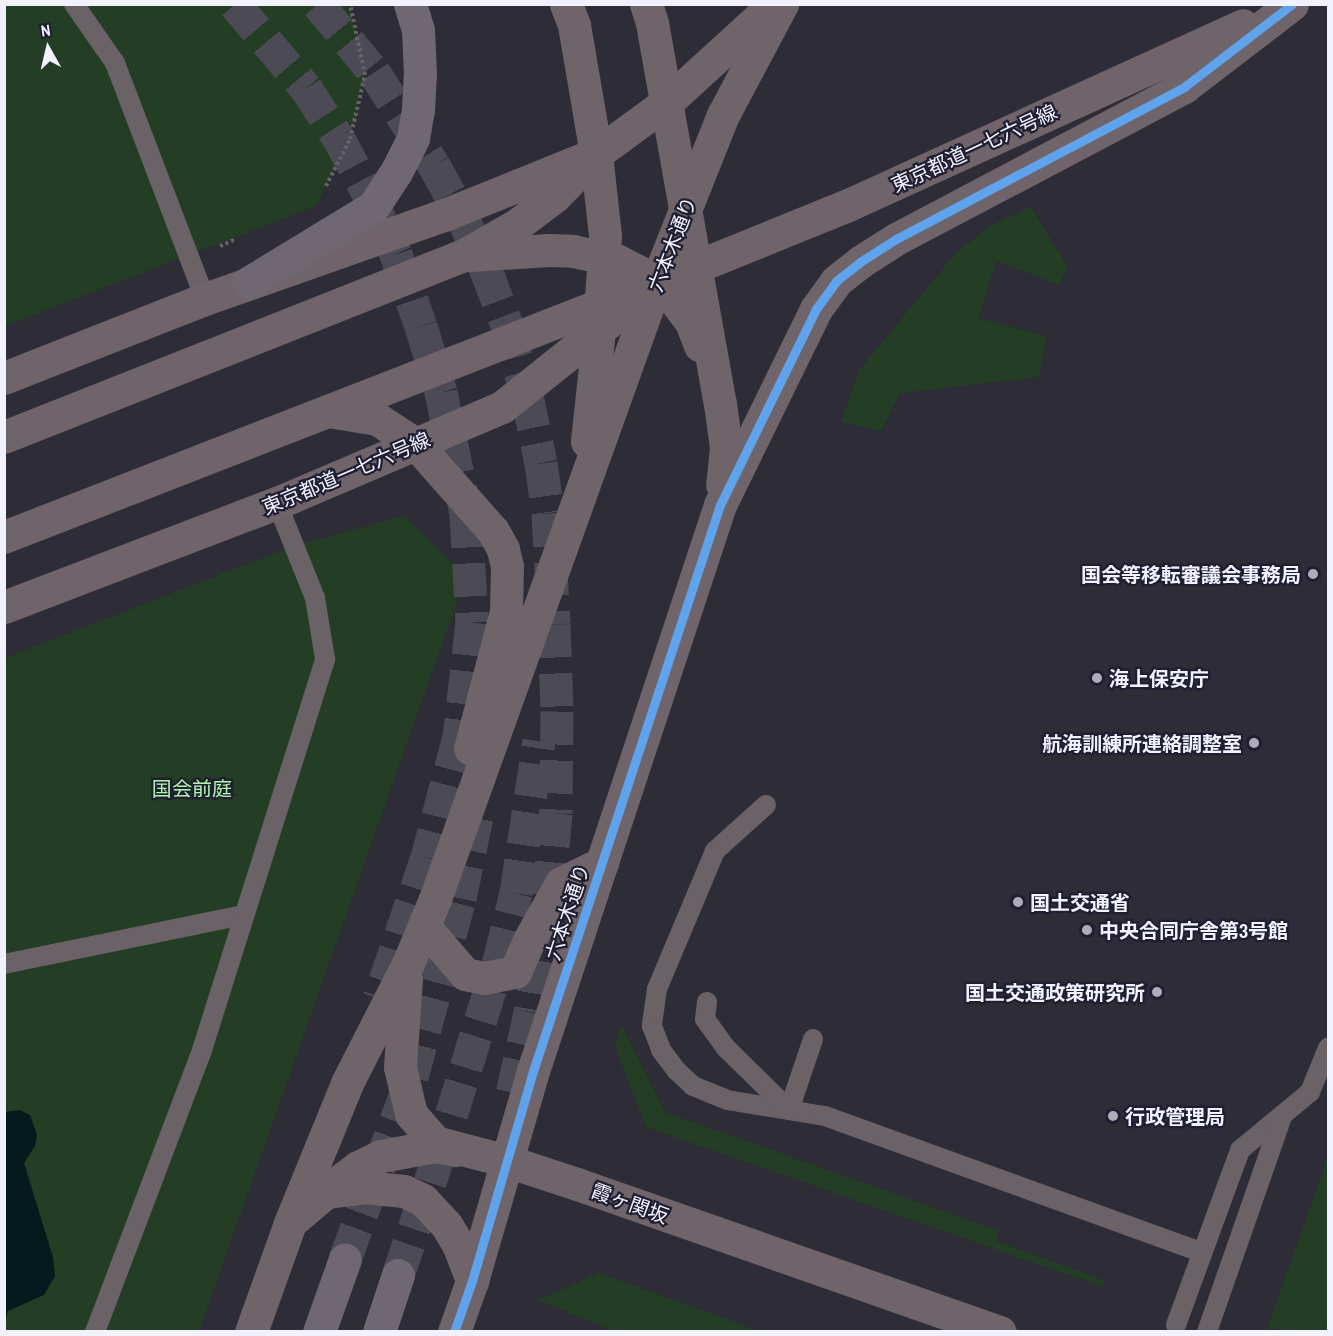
<!DOCTYPE html>
<meta charset="utf-8">
<style>
body{margin:0}
#map{position:relative;width:1333px;height:1336px;overflow:hidden;background:#2d2c37;font-family:"Archivo Narrow","Noto Sans JP",sans-serif}
div>[style]{position:absolute}
.green>*{inset:0;background:#233e24}
.water>*{inset:0;background:#041a1c}
.highway-tunnel>*{height:33px;margin-top:-16.5px;transform-origin:0;background:repeating-linear-gradient(90deg,#4b4a55 0 33px,transparent 0 49px)}
.path>*{height:4px;margin-top:-2px;transform-origin:0;background:repeating-linear-gradient(90deg,#676267 0 3px,transparent 0 6px)}
.lane>*{height:20px;margin:-10px;padding:0 10px;transform-origin:10px;border-radius:10px;background:#6a6267}
.secondary>*{height:33px;margin:-16.5px;padding:0 16.5px;transform-origin:16.5px;border-radius:16.5px;background:#6e646a}
.highway>*{height:33px;margin:-16.5px;padding:0 16.5px;transform-origin:16.5px;border-radius:16.5px;background:#706870}
.cycleway>*{height:9px;margin:-4.5px;padding:0 4.5px;transform-origin:4.5px;border-radius:4.5px;background:#60a3ed}
.dots>*{width:16px;height:16px;translate:-50% -50%;box-sizing:border-box;border:3px solid #1f1f31;border-radius:50%}
span{translate:-50% -50%;white-space:nowrap;text-align:center;line-height:1.15;-webkit-text-stroke:4.5px #1f1f31;paint-order:stroke}
.street-label{font-size:20px;color:#f2f2ff}
.poi-label{font-size:20px;color:#f2f2ff;font-weight:700}
.right{translate:-100% -50%;text-align:right}
.left{translate:0 -50%;text-align:left}
.park-label{font-size:20px;color:#aff5ab}
.frame{position:absolute;inset:0;border:6px solid #f2f2ff;pointer-events:none}
.north{position:absolute;left:18px;top:18px;width:60px;height:60px;-webkit-text-stroke:4px #1f1f31;paint-order:stroke;rotate:352deg;font-size:16px;font-weight:700;line-height:24px;text-align:center;color:#f2f2ff}
.north::after{content:'';display:block;margin:auto;width:21px;height:27px;background:#f2f2ff;clip-path:polygon(50% 0,100% 100%,50% 72%,0 100%)}
</style>
<div id="map">
<div class="green">
<i style="clip-path:polygon(5px 5px,350px 5px,365px 75px,350px 139px,316px 206px,5px 326px)"></i>
<i style="clip-path:polygon(1031px 207px,1067px 266px,1059px 285px,996px 261px,978px 318px,1046px 336px,1039px 377px,900px 393px,881px 431px,841px 422px,859px 370px,955px 254px,989px 226px)"></i>
<i style="clip-path:polygon(404px 516px,466px 576px,199px 1331px,5px 1332px,5px 658px,293px 546px)"></i>
<i style="clip-path:polygon(621px 1024px,665px 1112px,999px 1231px,996px 1241px,1104px 1280px,1103px 1287px,646px 1127px,615px 1047px)"></i>
<i style="clip-path:polygon(1328px 1157px,1328px 1321px,1325px 1331px,1267px 1329px)"></i>
<i style="clip-path:polygon(599px 1273px,760px 1331px,614px 1331px,538px 1300px)"></i>
</div>
<div class="water">
<i style="clip-path:polygon(20px 1110px,30px 1115px,37px 1135px,35px 1146px,24px 1163px,53px 1257px,55px 1276px,44px 1295px,8px 1311px,5px 1321px,5px 1112px)"></i>
</div>
<div class="highway-tunnel">
<i style="left:235px;top:4px;width:110px;rotate:49.8deg"></i>
<i style="left:306px;top:88px;width:59px;rotate:56.9deg"></i>
<i style="left:338px;top:137px;width:61px;rotate:61.8deg"></i>
<i style="left:367px;top:191px;width:69px;rotate:65.3deg"></i>
<i style="left:396px;top:254px;width:76px;rotate:70.9deg"></i>
<i style="left:421px;top:326px;width:69px;rotate:73.1deg"></i>
<i style="left:441px;top:392px;width:125px;rotate:78.4deg"></i>
<i style="left:466px;top:514px;width:108px;rotate:86.8deg"></i>
<i style="left:472px;top:622px;width:116px;rotate:96.4deg"></i>
<i style="left:459px;top:737px;width:124px;rotate:104.9deg"></i>
<i style="left:427px;top:857px;width:149px;rotate:108.8deg"></i>
<i style="left:318px;top:4px;width:88px;rotate:50.5deg"></i>
<i style="left:374px;top:72px;width:111px;rotate:57.2deg"></i>
<i style="left:434px;top:165px;width:60px;rotate:61.3deg"></i>
<i style="left:463px;top:218px;width:57px;rotate:66.1deg"></i>
<i style="left:486px;top:270px;width:59px;rotate:69.1deg"></i>
<i style="left:507px;top:325px;width:73px;rotate:74.1deg"></i>
<i style="left:527px;top:395px;width:69px;rotate:78.4deg"></i>
<i style="left:541px;top:463px;width:50px;rotate:82deg"></i>
<i style="left:548px;top:513px;width:111px;rotate:86.9deg"></i>
<i style="left:554px;top:624px;width:87px;rotate:88deg"></i>
<i style="left:557px;top:711px;width:102px;rotate:90.6deg"></i>
<i style="left:556px;top:813px;width:99px;rotate:95.2deg"></i>
<i style="left:547px;top:912px;width:101px;rotate:99.6deg"></i>
<i style="left:530px;top:1012px;width:93px;rotate:102.4deg"></i>
<i style="left:345px;top:1259px;width:194px;rotate:-69.8deg"></i>
<i style="left:412px;top:1077px;width:185px;rotate:-75deg"></i>
<i style="left:460px;top:898px;width:93px;rotate:-78.2deg"></i>
<i style="left:398px;top:1275px;width:120px;rotate:-71.1deg"></i>
<i style="left:437px;top:1161px;width:209px;rotate:-72.8deg"></i>
<i style="left:499px;top:961px;width:70px;rotate:-76deg"></i>
<i style="left:516px;top:893px;width:154px;rotate:-81.4deg"></i>
</div>
<div class="path">
<i style="left:326px;top:186px;width:53px;rotate:-62.9deg"></i>
<i style="left:350px;top:139px;width:66px;rotate:-76.8deg"></i>
<i style="left:365px;top:75px;width:73px;rotate:-101.9deg"></i>
<i style="left:220px;top:246px;width:17px;rotate:-24deg"></i>
</div>
<div class="lane">
<i style="left:74px;top:4px;width:72px;rotate:55.2deg"></i>
<i style="left:115px;top:63px;width:253px;rotate:69.1deg"></i>
<i style="left:766px;top:805px;width:69px;rotate:138deg"></i>
<i style="left:715px;top:851px;width:150px;rotate:112.8deg"></i>
<i style="left:657px;top:989px;width:37px;rotate:98deg"></i>
<i style="left:652px;top:1026px;width:26px;rotate:69deg"></i>
<i style="left:661px;top:1050px;width:26px;rotate:53deg"></i>
<i style="left:677px;top:1071px;width:22px;rotate:43deg"></i>
<i style="left:693px;top:1086px;width:37px;rotate:22deg"></i>
<i style="left:727px;top:1100px;width:99px;rotate:9.3deg"></i>
<i style="left:825px;top:1116px;width:400px;rotate:19.9deg"></i>
<i style="left:4px;top:964px;width:244px;rotate:-11.6deg"></i>
<i style="left:707px;top:1002px;width:17px;rotate:97deg"></i>
<i style="left:705px;top:1019px;width:34px;rotate:54deg"></i>
<i style="left:725px;top:1047px;width:90px;rotate:44.5deg"></i>
<i style="left:789px;top:1110px;width:75px;rotate:-71.3deg"></i>
<i style="left:1176px;top:1325px;width:186px;rotate:-69.9deg"></i>
<i style="left:1240px;top:1150px;width:91px;rotate:-39.6deg"></i>
<i style="left:1310px;top:1092px;width:48px;rotate:-67.8deg"></i>
<i style="left:95px;top:1332px;width:302px;rotate:-69.2deg"></i>
<i style="left:202px;top:1050px;width:410px;rotate:-72.5deg"></i>
<i style="left:325px;top:659px;width:62px;rotate:-99.3deg"></i>
<i style="left:315px;top:598px;width:102px;rotate:-111.8deg"></i>
<i style="left:1207px;top:1332px;width:228px;rotate:-70.8deg"></i>
</div>
<div class="secondary">
<i style="left:566px;top:4px;width:22px;rotate:69deg"></i>
<i style="left:574px;top:25px;width:131px;rotate:80.3deg"></i>
<i style="left:596px;top:154px;width:82px;rotate:83.7deg"></i>
<i style="left:605px;top:236px;width:94px;rotate:93.7deg"></i>
<i style="left:599px;top:330px;width:112px;rotate:96.2deg"></i>
<i style="left:646px;top:4px;width:20px;rotate:72deg"></i>
<i style="left:652px;top:23px;width:386px;rotate:79.9deg"></i>
<i style="left:720px;top:403px;width:45px;rotate:82.4deg"></i>
<i style="left:726px;top:448px;width:37px;rotate:96deg"></i>
<i style="left:471px;top:255px;width:78px;rotate:-3.7deg"></i>
<i style="left:549px;top:250px;width:24px;rotate:2deg"></i>
<i style="left:573px;top:251px;width:46px;rotate:12.5deg"></i>
<i style="left:618px;top:261px;width:31px;rotate:27deg"></i>
<i style="left:646px;top:275px;width:35px;rotate:40deg"></i>
<i style="left:673px;top:298px;width:30px;rotate:53deg"></i>
<i style="left:691px;top:322px;width:25px;rotate:69deg"></i>
<i style="left:4px;top:378px;width:216px;rotate:-21.5deg"></i>
<i style="left:205px;top:299px;width:253px;rotate:-19.4deg"></i>
<i style="left:444px;top:215px;width:153px;rotate:-21.9deg"></i>
<i style="left:328px;top:411px;width:50px;rotate:9.3deg"></i>
<i style="left:377px;top:419px;width:46px;rotate:32.7deg"></i>
<i style="left:416px;top:444px;width:116px;rotate:48.5deg"></i>
<i style="left:493px;top:531px;width:21px;rotate:61deg"></i>
<i style="left:503px;top:549px;width:17px;rotate:77deg"></i>
<i style="left:507px;top:566px;width:45px;rotate:91.3deg"></i>
<i style="left:506px;top:611px;width:142px;rotate:104.7deg"></i>
<i style="left:4px;top:437px;width:492px;rotate:-21.6deg"></i>
<i style="left:462px;top:256px;width:64px;rotate:-29.7deg"></i>
<i style="left:518px;top:224px;width:46px;rotate:-37.1deg"></i>
<i style="left:555px;top:196px;width:59px;rotate:-45.7deg"></i>
<i style="left:596px;top:154px;width:88px;rotate:-36.2deg"></i>
<i style="left:667px;top:102px;width:139px;rotate:-42.4deg"></i>
<i style="left:4px;top:537px;width:700px;rotate:-21.28deg"></i>
<i style="left:656px;top:283px;width:205px;rotate:-22.1deg"></i>
<i style="left:846px;top:206px;width:436px;rotate:-24.5deg"></i>
<i style="left:4px;top:607px;width:292px;rotate:-20.9deg"></i>
<i style="left:277px;top:503px;width:245px;rotate:-23.1deg"></i>
<i style="left:502px;top:407px;width:171px;rotate:-38.6deg"></i>
<i style="left:424px;top:926px;width:63px;rotate:49.5deg"></i>
<i style="left:465px;top:974px;width:19px;rotate:12deg"></i>
<i style="left:484px;top:978px;width:32px;rotate:-11deg"></i>
<i style="left:515px;top:972px;width:35px;rotate:-66deg"></i>
<i style="left:529px;top:940px;width:65px;rotate:-60.7deg"></i>
<i style="left:561px;top:883px;width:46px;rotate:-26deg"></i>
<i style="left:406px;top:979px;width:88px;rotate:93.9deg"></i>
<i style="left:400px;top:1067px;width:48px;rotate:76.8deg"></i>
<i style="left:411px;top:1114px;width:37px;rotate:49deg"></i>
<i style="left:435px;top:1142px;width:74px;rotate:14.8deg"></i>
<i style="left:507px;top:1161px;width:74px;rotate:18.2deg"></i>
<i style="left:577px;top:1184px;width:448px;rotate:19.3deg"></i>
<i style="left:327px;top:1191px;width:39px;rotate:-38deg"></i>
<i style="left:358px;top:1167px;width:25px;rotate:-26deg"></i>
<i style="left:381px;top:1156px;width:55px;rotate:-10.5deg"></i>
<i style="left:435px;top:1146px;width:21px;rotate:11deg"></i>
<i style="left:293px;top:1220px;width:43px;rotate:-40.3deg"></i>
<i style="left:326px;top:1192px;width:38px;rotate:-7deg"></i>
<i style="left:364px;top:1187px;width:40px;rotate:5.7deg"></i>
<i style="left:404px;top:1191px;width:21px;rotate:25deg"></i>
<i style="left:423px;top:1200px;width:35px;rotate:47deg"></i>
<i style="left:447px;top:1226px;width:21px;rotate:59deg"></i>
<i style="left:458px;top:1244px;width:40px;rotate:69deg"></i>
<i style="left:251px;top:1332px;width:116px;rotate:-70.3deg"></i>
<i style="left:290px;top:1223px;width:151px;rotate:-67.8deg"></i>
<i style="left:347px;top:1083px;width:131px;rotate:-62.9deg"></i>
<i style="left:407px;top:966px;width:73px;rotate:-67.3deg"></i>
<i style="left:435px;top:899px;width:654px;rotate:-70.26deg"></i>
<i style="left:656px;top:283px;width:181px;rotate:-68.3deg"></i>
<i style="left:723px;top:115px;width:126px;rotate:-62deg"></i>
<i style="left:454px;top:1332px;width:54px;rotate:-70.6deg"></i>
<i style="left:472px;top:1281px;width:219px;rotate:-73.8deg"></i>
<i style="left:533px;top:1071px;width:596px;rotate:-71.72deg"></i>
<i style="left:720px;top:505px;width:218px;rotate:-63.9deg"></i>
<i style="left:816px;top:309px;width:34px;rotate:-54deg"></i>
<i style="left:836px;top:281px;width:31px;rotate:-38deg"></i>
<i style="left:860px;top:262px;width:43px;rotate:-32.6deg"></i>
<i style="left:896px;top:239px;width:326px;rotate:-27.8deg"></i>
<i style="left:1184px;top:87px;width:136px;rotate:-37.5deg"></i>
</div>
<div class="highway">
<i style="left:248px;top:283px;width:146px;rotate:-31.3deg"></i>
<i style="left:373px;top:207px;width:42px;rotate:-56.7deg"></i>
<i style="left:396px;top:172px;width:38px;rotate:-63deg"></i>
<i style="left:413px;top:138px;width:28px;rotate:-80deg"></i>
<i style="left:418px;top:110px;width:35px;rotate:-87deg"></i>
<i style="left:420px;top:75px;width:45px;rotate:-92.5deg"></i>
<i style="left:418px;top:30px;width:27px;rotate:-107deg"></i>
<i style="left:319px;top:1332px;width:77px;rotate:-70.4deg"></i>
<i style="left:379px;top:1332px;width:60px;rotate:-71.6deg"></i>
</div>
<div class="cycleway">
<i style="left:454px;top:1332px;width:54px;rotate:-70.6deg"></i>
<i style="left:472px;top:1281px;width:219px;rotate:-73.8deg"></i>
<i style="left:533px;top:1071px;width:596px;rotate:-71.72deg"></i>
<i style="left:720px;top:505px;width:218px;rotate:-63.9deg"></i>
<i style="left:816px;top:309px;width:34px;rotate:-54deg"></i>
<i style="left:836px;top:281px;width:31px;rotate:-38deg"></i>
<i style="left:860px;top:262px;width:43px;rotate:-32.6deg"></i>
<i style="left:896px;top:239px;width:326px;rotate:-27.8deg"></i>
<i style="left:1184px;top:87px;width:136px;rotate:-37.5deg"></i>
</div>
<div class="dots">
<i style="left:1313px;top:574px;background:#adadb9"></i>
<i style="left:1097px;top:678px;background:#adadb9"></i>
<i style="left:1254px;top:743px;background:#adadb9"></i>
<i style="left:1018px;top:902px;background:#adadb9"></i>
<i style="left:1087px;top:930px;background:#adadb9"></i>
<i style="left:1157px;top:992px;background:#adadb9"></i>
<i style="left:1113px;top:1116px;background:#adadb9"></i>
</div>
<div class="street-label">
<span style="left:974px;top:148px;rotate:-25deg">東京都道一七六号線</span>
<span style="left:672px;top:244px;rotate:-69deg">六本木通り</span>
<span style="left:346px;top:473px;rotate:-23deg">東京都道一七六号線</span>
<span style="left:567px;top:912px;rotate:-72deg">六本木通り</span>
<span style="left:630px;top:1203px;rotate:20deg">霞ヶ関坂</span>
</div>
<div class="poi-label">
<span class="right" style="left:1301px;top:574px">国会等移転審議会事務局</span>
<span class="left" style="left:1109px;top:678px">海上保安庁</span>
<span class="right" style="left:1242px;top:743px">航海訓練所連絡調整室</span>
<span class="left" style="left:1030px;top:902px">国土交通省</span>
<span class="left" style="left:1099px;top:930px">中央合同庁舎第3号館</span>
<span class="right" style="left:1145px;top:992px">国土交通政策研究所</span>
<span class="left" style="left:1125px;top:1116px">行政管理局</span>
</div>
<div class="park-label">
<span style="left:192px;top:788px">国会前庭</span>
</div>
<div class="frame"></div>
<div class="north">N</div>
</div>
